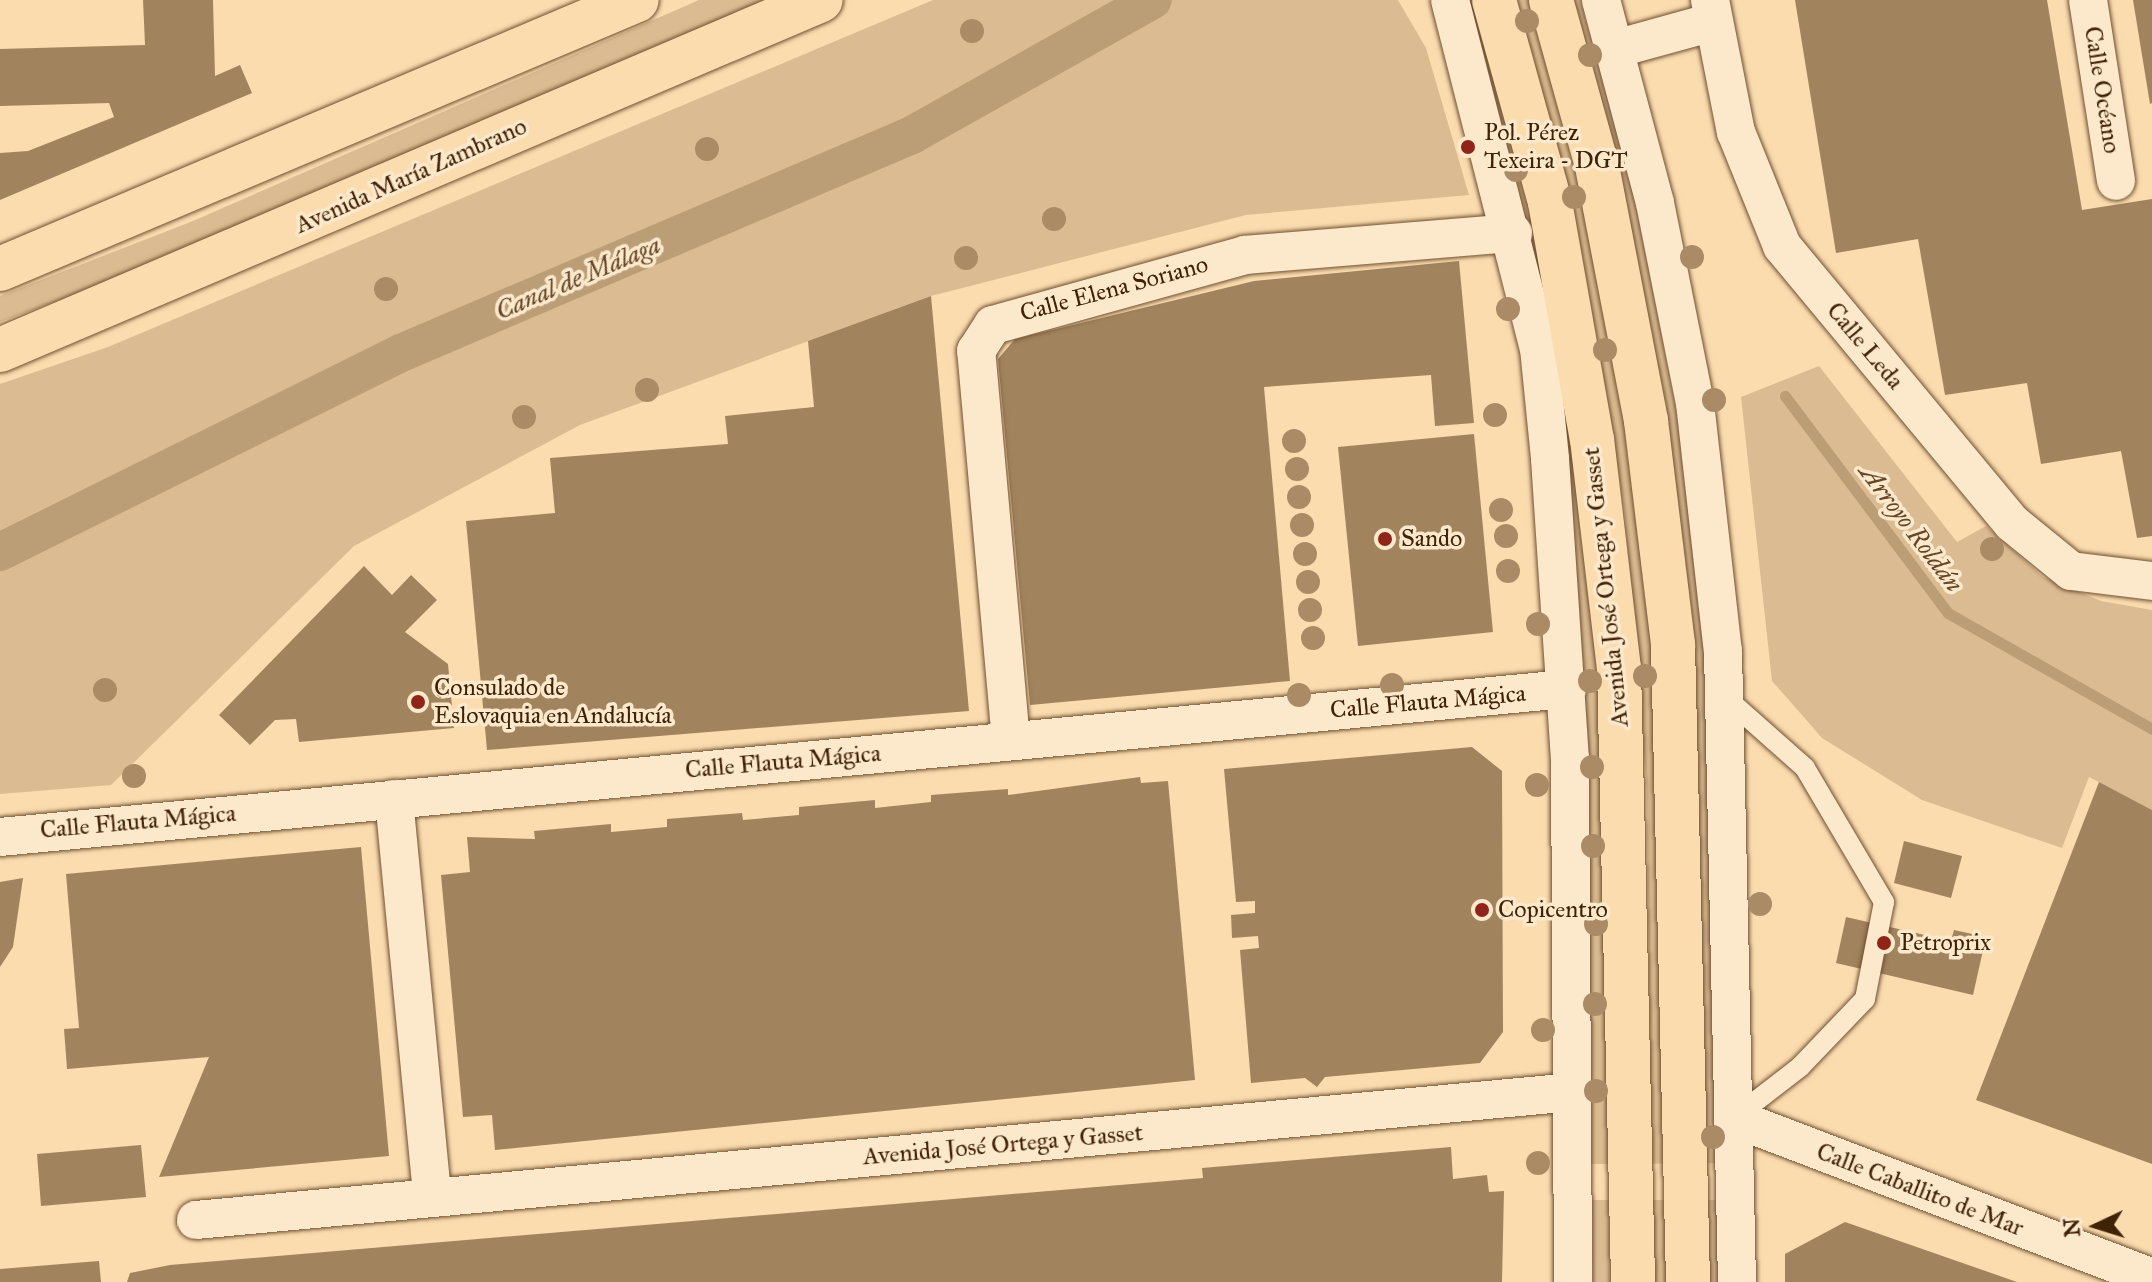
<!DOCTYPE html>
<meta charset="utf-8">
<style>
body{margin:0}
#map{position:relative;width:2152px;height:1282px;overflow:hidden;background:#fbdcaf;font-family:"IM FELL Great Primer",serif}
div>[style]{position:absolute}
.green>*{inset:0;background:#dbbc92}
.stream>*{height:11px;margin:-5.5px;padding:0 5.5px;transform-origin:5.5px;border-radius:5.5px;background:#bb9d76}
.canal>*{height:38px;margin:-19px;padding:0 19px;transform-origin:19px;border-radius:19px;background:#bb9d76}
.building>*{inset:0;background:#a1835e}
.roads{filter:drop-shadow(0 0 2px #6f5031) drop-shadow(0 0 2px #6f5031)}
.service>*{height:20px;margin:-10px;padding:0 10px;transform-origin:10px;border-radius:10px;background:#fce8cb}
.minor>*{height:38px;margin:-19px;padding:0 19px;transform-origin:19px;border-radius:19px;background:#fce8cb}
.primary>*{height:44px;margin:-22px;padding:0 22px;transform-origin:22px;border-radius:22px;background:#fbdcaf}
.trees>*{width:24px;height:24px;margin:-12px;border-radius:50%;background:#aa8b66}
.dots>*{width:22px;height:22px;translate:-50% -50%;box-sizing:border-box;border:4px solid #fce8cb;border-radius:50%}
span{translate:-50% -50%;white-space:nowrap;text-align:center;line-height:1.15;-webkit-text-stroke:7px #fce8cb;paint-order:stroke}
.street-label{font-size:24px;color:#402207}
.poi-label{font-size:24px;color:#402207}
.left{translate:0 -50%;text-align:left}
.water-label{font-size:26px;color:#654728;font-style:italic}
.north{position:absolute;left:2056px;top:1186px;width:80px;height:80px;-webkit-text-stroke:6px #fce8cb;paint-order:stroke;rotate:266deg;font-size:22px;font-weight:700;line-height:32px;text-align:center;color:#402207}
.north::after{content:'';display:block;margin:auto;width:28px;height:36px;background:#402207;clip-path:polygon(50% 0,100% 100%,50% 72%,0 100%)}
</style>
<div id="map">
<div class="green">
<i style="clip-path:polygon(699px 0,767px 0,149px 267px,0 322px,0 296px,193px 221px)"></i>
<i style="clip-path:polygon(933px 0,1398px 0,1426px 48px,1469px 195px,1246px 215px,931px 296px,580px 425px,354px 546px,111px 785px,0 794px,0 384px,108px 347px)"></i>
<i style="clip-path:polygon(1465px 0,1475px 0,1557px 322px,1598px 681px,1610px 1164px,1590px 1164px,1583px 687px,1566px 431px)"></i>
<i style="clip-path:polygon(1515px 0,1528px 0,1574px 168px,1622px 397px,1654px 653px,1666px 1163px,1651px 1164px,1647px 789px,1625px 514px,1586px 277px)"></i>
<i style="clip-path:polygon(1568px 0,1580px 0,1632px 186px,1681px 436px,1704px 638px,1720px 1163px,1706px 1163px,1692px 636px)"></i>
<i style="clip-path:polygon(1819px 366px,1957px 542px,1986px 526px,2043px 577px,2101px 601px,2152px 610px,2152px 810px,2089px 777px,2062px 848px,1922px 800px,1822px 738px,1772px 681px,1741px 397px)"></i>
<i style="clip-path:polygon(1592px 1200px,1609px 1200px,1610px 1282px,1593px 1282px)"></i>
<i style="clip-path:polygon(1651px 1200px,1667px 1200px,1668px 1282px,1652px 1282px)"></i>
<i style="clip-path:polygon(1706px 1200px,1721px 1200px,1722px 1282px,1707px 1282px)"></i>
</div>
<div class="stream">
<i style="left:1785px;top:396px;width:271px;rotate:53.1deg"></i>
<i style="left:1948px;top:613px;width:235px;rotate:29.6deg"></i>
</div>
<div class="canal">
<i style="left:0;top:552px;width:448px;rotate:-26.4deg"></i>
<i style="left:401px;top:353px;width:556px;rotate:-23.1deg"></i>
<i style="left:912px;top:135px;width:276px;rotate:-29.3deg"></i>
</div>
<div class="building">
<i style="clip-path:polygon(143px 0,213px 0,215px 76px,240px 65px,252px 93px,0 200px,0 153px,28px 151px,114px 117px,109px 103px,0 106px,0 49px,145px 45px)"></i>
<i style="clip-path:polygon(1795px 0,2047px 0,2082px 210px,2152px 199px,2152px 536px,2137px 538px,2121px 451px,2041px 464px,2027px 383px,1945px 395px,1918px 239px,1836px 253px)"></i>
<i style="clip-path:polygon(2133px 0,2152px 0,2152px 103px,2150px 104px)"></i>
<i style="clip-path:polygon(1459px 261px,1474px 423px,1435px 426px,1431px 375px,1264px 387px,1290px 681px,1030px 705px,998px 359px,1015px 339px,1254px 281px)"></i>
<i style="clip-path:polygon(931px 296px,969px 711px,487px 750px,466px 521px,555px 513px,550px 458px,728px 444px,725px 416px,814px 407px,808px 341px)"></i>
<i style="clip-path:polygon(1474px 434px,1493px 632px,1358px 646px,1338px 447px)"></i>
<i style="clip-path:polygon(364px 566px,392px 595px,411px 575px,437px 600px,405px 632px,448px 664px,454px 728px,299px 742px,296px 719px,275px 720px,250px 745px,219px 715px)"></i>
<i style="clip-path:polygon(1472px 747px,1502px 771px,1503px 1032px,1480px 1063px,1325px 1077px,1317px 1087px,1305px 1078px,1251px 1083px,1240px 950px,1259px 948px,1258px 936px,1232px 938px,1231px 915px,1255px 913px,1255px 901px,1236px 902px,1224px 769px)"></i>
<i style="clip-path:polygon(1140px 777px,1141px 783px,1168px 781px,1195px 1080px,495px 1150px,492px 1115px,463px 1117px,441px 875px,470px 872px,467px 837px,535px 839px,534px 831px,611px 824px,611px 832px,667px 827px,667px 819px,742px 813px,743px 820px,799px 815px,799px 807px,875px 800px,875px 808px,931px 802px,931px 795px,1008px 789px,1008px 795px)"></i>
<i style="clip-path:polygon(2099px 782px,2152px 810px,2152px 1164px,1976px 1100px)"></i>
<i style="clip-path:polygon(1904px 841px,1962px 856px,1951px 898px,1894px 883px)"></i>
<i style="clip-path:polygon(361px 847px,389px 1156px,159px 1177px,209px 1057px,67px 1069px,64px 1029px,79px 1028px,66px 874px)"></i>
<i style="clip-path:polygon(23px 878px,13px 947px,0 967px,0 882px)"></i>
<i style="clip-path:polygon(1846px 917px,1951px 941px,1954px 930px,1986px 937px,1973px 995px,1836px 963px)"></i>
<i style="clip-path:polygon(141px 1145px,146px 1197px,41px 1206px,37px 1154px)"></i>
<i style="clip-path:polygon(1451px 1147px,1453px 1179px,1487px 1175px,1489px 1192px,1504px 1191px,1502px 1282px,127px 1282px,130px 1273px,170px 1265px,1203px 1178px,1202px 1168px)"></i>
<i style="clip-path:polygon(1845px 1222px,2017px 1282px,1785px 1282px,1785px 1254px)"></i>
<i style="clip-path:polygon(99px 1261px,101px 1282px,0 1282px,0 1269px)"></i>
</div>
<div class="roads">
<div class="service">
<i style="left:1724px;top:696px;width:108px;rotate:41.6deg"></i>
<i style="left:1805px;top:768px;width:156px;rotate:59.5deg"></i>
<i style="left:1884px;top:902px;width:99px;rotate:101.1deg"></i>
<i style="left:1865px;top:999px;width:94px;rotate:133.7deg"></i>
<i style="left:1800px;top:1067px;width:83px;rotate:142.3deg"></i>
</div>
<div class="minor">
<i style="left:1450px;top:0;width:359px;rotate:75.7deg"></i>
<i style="left:1539px;top:348px;width:112px;rotate:84.3deg"></i>
<i style="left:1550px;top:459px;width:300px;rotate:86.2deg"></i>
<i style="left:1570px;top:758px;width:524px;rotate:89.67deg"></i>
<i style="left:1601px;top:0;width:210px;rotate:75.1deg"></i>
<i style="left:1655px;top:203px;width:204px;rotate:78.7deg"></i>
<i style="left:1695px;top:403px;width:250px;rotate:83.6deg"></i>
<i style="left:1723px;top:651px;width:631px;rotate:88.73deg"></i>
<i style="left:1710px;top:0;width:135px;rotate:78.9deg"></i>
<i style="left:1736px;top:132px;width:123px;rotate:68deg"></i>
<i style="left:1782px;top:246px;width:360px;rotate:50.3deg"></i>
<i style="left:2012px;top:523px;width:76px;rotate:39.1deg"></i>
<i style="left:2071px;top:571px;width:82px;rotate:7deg"></i>
<i style="left:2088px;top:0;width:183px;rotate:81.2deg"></i>
<i style="left:1615px;top:49px;width:102px;rotate:-15.4deg"></i>
<i style="left:1011px;top:741px;width:392px;rotate:-95.1deg"></i>
<i style="left:976px;top:351px;width:31px;rotate:-57deg"></i>
<i style="left:993px;top:325px;width:262px;rotate:-15.5deg"></i>
<i style="left:1245px;top:255px;width:269px;rotate:-4.7deg"></i>
<i style="left:394px;top:799px;width:400px;rotate:84.5deg"></i>
<i style="left:0;top:837px;width:1574px;rotate:-5.4deg"></i>
<i style="left:1734px;top:1118px;width:448px;rotate:20.9deg"></i>
<i style="left:196px;top:1220px;width:1384px;rotate:-5.31deg"></i>
</div>
<div class="primary">
<i style="left:1494px;top:0;width:210px;rotate:74.5deg"></i>
<i style="left:1550px;top:202px;width:241px;rotate:80deg"></i>
<i style="left:1592px;top:439px;width:231px;rotate:83.3deg"></i>
<i style="left:1619px;top:668px;width:614px;rotate:88.69deg"></i>
<i style="left:1551px;top:0;width:172px;rotate:74.5deg"></i>
<i style="left:1597px;top:166px;width:260px;rotate:79.1deg"></i>
<i style="left:1646px;top:421px;width:226px;rotate:83.1deg"></i>
<i style="left:1673px;top:645px;width:637px;rotate:88.65deg"></i>
<i style="left:0;top:269px;width:691px;rotate:-22.89deg"></i>
<i style="left:0;top:350px;width:892px;rotate:-23.09deg"></i>
</div>
</div>
<div class="trees">
<i style="left:1527px;top:21px"></i>
<i style="left:972px;top:31px"></i>
<i style="left:1590px;top:55px"></i>
<i style="left:707px;top:149px"></i>
<i style="left:1516px;top:170px"></i>
<i style="left:1574px;top:197px"></i>
<i style="left:1054px;top:219px"></i>
<i style="left:1692px;top:257px"></i>
<i style="left:966px;top:258px"></i>
<i style="left:386px;top:289px"></i>
<i style="left:1508px;top:309px"></i>
<i style="left:1605px;top:350px"></i>
<i style="left:647px;top:390px"></i>
<i style="left:1714px;top:400px"></i>
<i style="left:1495px;top:415px"></i>
<i style="left:524px;top:417px"></i>
<i style="left:1294px;top:441px"></i>
<i style="left:1297px;top:469px"></i>
<i style="left:1299px;top:497px"></i>
<i style="left:1501px;top:510px"></i>
<i style="left:1302px;top:525px"></i>
<i style="left:1506px;top:536px"></i>
<i style="left:1992px;top:549px"></i>
<i style="left:1305px;top:554px"></i>
<i style="left:1508px;top:571px"></i>
<i style="left:1308px;top:582px"></i>
<i style="left:1310px;top:610px"></i>
<i style="left:1538px;top:624px"></i>
<i style="left:1313px;top:638px"></i>
<i style="left:1645px;top:676px"></i>
<i style="left:1590px;top:681px"></i>
<i style="left:1392px;top:685px"></i>
<i style="left:105px;top:690px"></i>
<i style="left:1299px;top:695px"></i>
<i style="left:1592px;top:767px"></i>
<i style="left:134px;top:776px"></i>
<i style="left:1537px;top:785px"></i>
<i style="left:1593px;top:846px"></i>
<i style="left:1760px;top:904px"></i>
<i style="left:1596px;top:924px"></i>
<i style="left:1595px;top:1004px"></i>
<i style="left:1543px;top:1030px"></i>
<i style="left:1596px;top:1091px"></i>
<i style="left:1713px;top:1137px"></i>
<i style="left:1538px;top:1163px"></i>
</div>
<div class="dots">
<i style="left:1468px;top:147px;background:#8f2418"></i>
<i style="left:1385px;top:539px;background:#8f2418"></i>
<i style="left:418px;top:702px;background:#8f2418"></i>
<i style="left:1482px;top:910px;background:#8f2418"></i>
<i style="left:1884px;top:943px;background:#8f2418"></i>
</div>
<div class="street-label">
<span style="left:2102px;top:90px;rotate:81deg">Calle Océano</span>
<span style="left:411px;top:176px;rotate:-24deg">Avenida María Zambrano</span>
<span style="left:1114px;top:289px;rotate:-15deg">Calle Elena Soriano</span>
<span style="left:1865px;top:346px;rotate:50deg">Calle Leda</span>
<span style="left:1606px;top:587px;rotate:-96deg">Avenida José Ortega y Gasset</span>
<span style="left:1428px;top:702px;rotate:-5deg">Calle Flauta Mágica</span>
<span style="left:783px;top:762px;rotate:-5deg">Calle Flauta Mágica</span>
<span style="left:138px;top:822px;rotate:-5deg">Calle Flauta Mágica</span>
<span style="left:1003px;top:1145px;rotate:-5deg">Avenida José Ortega y Gasset</span>
<span style="left:1920px;top:1190px;rotate:21deg">Calle Caballito de Mar</span>
</div>
<div class="poi-label">
<span class="left" style="left:1484px;top:147px">Pol. Pérez<br>Texeira - DGT</span>
<span class="left" style="left:1401px;top:539px">Sando</span>
<span class="left" style="left:434px;top:702px">Consulado de<br>Eslovaquia en Andalucía</span>
<span class="left" style="left:1498px;top:910px">Copicentro</span>
<span class="left" style="left:1900px;top:943px">Petroprix</span>
</div>
<div class="water-label">
<span style="left:578px;top:278px;rotate:-23deg">Canal de Málaga</span>
<span style="left:1911px;top:528px;rotate:53deg">Arroyo Roldán</span>
</div>
<div class="north">N</div>
</div>
